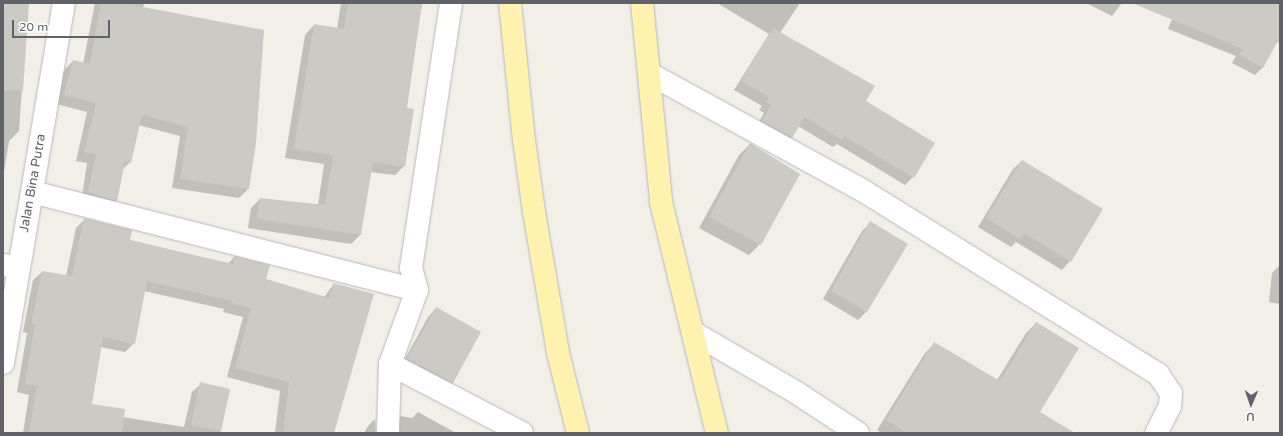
<!DOCTYPE html>
<style>
body{margin:0}
#map{position:relative;width:1283px;height:436px;overflow:hidden;background:#f1efe8;font-family:"Varela Round",sans-serif}
div>[style]{position:absolute}
.shadow>*{inset:0;background:#0003}
.building>*{inset:0;background:#cccac5}
.roads{filter:drop-shadow(0 0 1px #b5b8bc) drop-shadow(0 0 1px #b5b8bc)}
.street>*{height:22px;margin:-11px;padding:0 11px;transform-origin:11px;border-radius:11px;background:#fff}
.secondary>*{height:22px;margin:-11px;padding:0 11px;transform-origin:11px;border-radius:11px;background:#fff}
.primary>*{height:22px;margin:-11px;padding:0 11px;transform-origin:11px;border-radius:11px;background:#fff2af}
span{translate:-50% -50%;white-space:nowrap;text-align:center;line-height:1.15;-webkit-text-stroke:3px #fff;paint-order:stroke}
.street-label{font-size:13px;color:#5f6368}
.frame{position:absolute;inset:0;border:4px solid #5f6368;pointer-events:none}
.north{position:absolute;left:1231px;top:384px;width:40px;height:40px;-webkit-text-stroke:3px #fff;paint-order:stroke;rotate:182deg;font-size:11px;font-weight:700;line-height:16px;text-align:center;color:#5f6368}
.north::after{content:'';display:block;margin:auto;width:14px;height:18px;background:#5f6368;clip-path:polygon(50% 0,100% 100%,50% 72%,0 100%)}
.scale{position:absolute;left:12px;top:20px;width:98px;height:18px;box-sizing:border-box;border:2px solid #5f6368;border-top:0;padding-left:5px;font-size:12px;line-height:14px;white-space:nowrap;color:#5f6368;-webkit-text-stroke:3px #fff;paint-order:stroke}
</style>
<div id="map">
<div class="shadow">
<i style="clip-path:polygon(3px 3px,28px 3px,19px 131px,9px 141px,3px 178px)"></i>
<i style="clip-path:polygon(95px 3px,144px 3px,143px 8px,255px 143px,248px 189px,239px 198px,172px 188px,180px 136px,138px 125px,130px 162px,123px 169px,117px 200px,107px 209px,81px 203px,87px 163px,76px 161px,87px 112px,56px 104px,64px 70px,73px 61px,83px 64px)"></i>
<i style="clip-path:polygon(341px 3px,422px 3px,406px 109px,404px 166px,395px 175px,370px 172px,360px 235px,351px 244px,248px 228px,251px 208px,260px 199px,318px 205px,324px 164px,285px 158px,305px 35px,314px 25px,337px 29px)"></i>
<i style="clip-path:polygon(717px 3px,800px 3px,780px 33px,864px 101px,913px 177px,905px 185px,837px 144px,833px 147px,798px 126px,784px 145px,755px 129px,764px 113px,759px 110px,762px 106px,734px 90px,769px 34px)"></i>
<i style="clip-path:polygon(1086px 3px,1122px 3px,1112px 16px)"></i>
<i style="clip-path:polygon(1136px 3px,1280px 3px,1280px 43px,1276px 41px,1262px 68px,1255px 75px,1232px 63px,1236px 56px,1168px 29px,1172px 19px)"></i>
<i style="clip-path:polygon(750px 144px,760px 244px,749px 255px,699px 228px,739px 155px)"></i>
<i style="clip-path:polygon(1022px 161px,1070px 261px,1062px 270px,1016px 242px,1011px 247px,978px 227px,1013px 169px)"></i>
<i style="clip-path:polygon(85px 219px,129px 240px,228px 264px,234px 257px,265px 279px,324px 297px,334px 284px,333px 433px,275px 433px,280px 391px,227px 377px,243px 317px,223px 312px,224px 309px,144px 291px,134px 343px,125px 352px,100px 347px,91px 405px,123px 417px,184px 427px,192px 392px,201px 384px,229px 390px,220px 433px,23px 433px,29px 395px,17px 392px,27px 333px,23px 332px,33px 280px,42px 272px,66px 276px,76px 228px)"></i>
<i style="clip-path:polygon(870px 223px,906px 245px,866px 312px,858px 320px,823px 299px,862px 231px)"></i>
<i style="clip-path:polygon(1280px 265px,1280px 304px,1269px 302px,1272px 273px)"></i>
<i style="clip-path:polygon(436px 308px,452px 382px,444px 391px,400px 368px,428px 317px)"></i>
<i style="clip-path:polygon(1036px 323px,1039px 412px,1044px 433px,882px 433px,877px 430px,925px 353px,935px 343px,997px 380px,1026px 333px)"></i>
<i style="clip-path:polygon(418px 412px,456px 433px,392px 433px,393px 425px,401px 416px,412px 418px)"></i>
<i style="clip-path:polygon(375px 419px,376px 433px,364px 433px,368px 426px)"></i>
</div>
<div class="building">
<i style="clip-path:polygon(3px 3px,29px 3px,23px 91px,3px 90px)"></i>
<i style="clip-path:polygon(101px 3px,122px 3px,264px 30px,256px 143px,249px 189px,180px 179px,188px 127px,142px 115px,131px 163px,125px 161px,117px 201px,88px 192px,96px 154px,84px 152px,96px 103px,64px 95px,73px 60px,90px 64px)"></i>
<i style="clip-path:polygon(348px 3px,422px 3px,407px 108px,414px 109px,405px 167px,373px 162px,361px 235px,257px 219px,260px 198px,325px 205px,333px 155px,294px 149px,314px 24px,344px 29px)"></i>
<i style="clip-path:polygon(1132px 3px,1280px 3px,1280px 37px,1263px 68px,1239px 55px,1243px 49px)"></i>
<i style="clip-path:polygon(773px 28px,875px 86px,866px 101px,935px 143px,914px 178px,844px 136px,842px 140px,805px 117px,792px 138px,762px 121px,771px 105px,766px 102px,769px 97px,741px 81px)"></i>
<i style="clip-path:polygon(750px 143px,800px 174px,761px 245px,709px 217px)"></i>
<i style="clip-path:polygon(1022px 160px,1103px 209px,1071px 262px,1024px 233px,1020px 239px,986px 218px)"></i>
<i style="clip-path:polygon(84px 218px,132px 230px,130px 240px,233px 264px,234px 256px,270px 265px,266px 279px,329px 298px,333px 283px,374px 294px,334px 433px,283px 433px,289px 382px,235px 368px,251px 308px,231px 303px,232px 301px,147px 281px,135px 344px,103px 337px,92px 404px,125px 409px,122px 433px,29px 433px,37px 386px,25px 384px,35px 324px,31px 324px,42px 271px,72px 276px)"></i>
<i style="clip-path:polygon(870px 221px,908px 244px,867px 312px,831px 291px)"></i>
<i style="clip-path:polygon(436px 307px,481px 332px,453px 383px,407px 359px)"></i>
<i style="clip-path:polygon(1036px 322px,1079px 348px,1040px 412px,1075px 433px,907px 433px,886px 420px,934px 342px,1000px 381px)"></i>
<i style="clip-path:polygon(200px 382px,230px 389px,221px 431px,191px 425px)"></i>
</div>
<div class="roads">
<div class="street">
<i style="left:650px;top:74px;width:242px;rotate:28.7deg"></i>
<i style="left:862px;top:190px;width:349px;rotate:31.9deg"></i>
<i style="left:1158px;top:374px;width:23px;rotate:56deg"></i>
<i style="left:1171px;top:393px;width:13px;rotate:94deg"></i>
<i style="left:1170px;top:406px;width:30px;rotate:117deg"></i>
<i style="left:32px;top:192px;width:397px;rotate:14.3deg"></i>
<i style="left:3px;top:265px;width:14px;rotate:8deg"></i>
<i style="left:694px;top:333px;width:119px;rotate:30.2deg"></i>
<i style="left:797px;top:393px;width:73px;rotate:33.3deg"></i>
<i style="left:390px;top:364px;width:149px;rotate:27.6deg"></i>
<i style="left:388px;top:432px;width:68px;rotate:-88.3deg"></i>
<i style="left:390px;top:364px;width:79px;rotate:-70deg"></i>
<i style="left:417px;top:290px;width:23px;rotate:-105deg"></i>
<i style="left:411px;top:268px;width:268px;rotate:-81.4deg"></i>
</div>
<div class="secondary">
<i style="left:3px;top:363px;width:365px;rotate:-80.4deg"></i>
</div>
<div class="primary">
<i style="left:510px;top:3px;width:138px;rotate:84.2deg"></i>
<i style="left:524px;top:140px;width:73px;rotate:82.1deg"></i>
<i style="left:534px;top:212px;width:143px;rotate:80.3deg"></i>
<i style="left:558px;top:353px;width:82px;rotate:76deg"></i>
<i style="left:642px;top:3px;width:200px;rotate:84.5deg"></i>
<i style="left:661px;top:202px;width:238px;rotate:76.4deg"></i>
</div>
</div>
<div class="street-label">
<span style="left:33px;top:183px;rotate:-80deg">Jalan Bina Putra</span>
</div>
<div class="frame"></div>
<div class="north">U</div>
<div class="scale">20 m</div>
</div>
